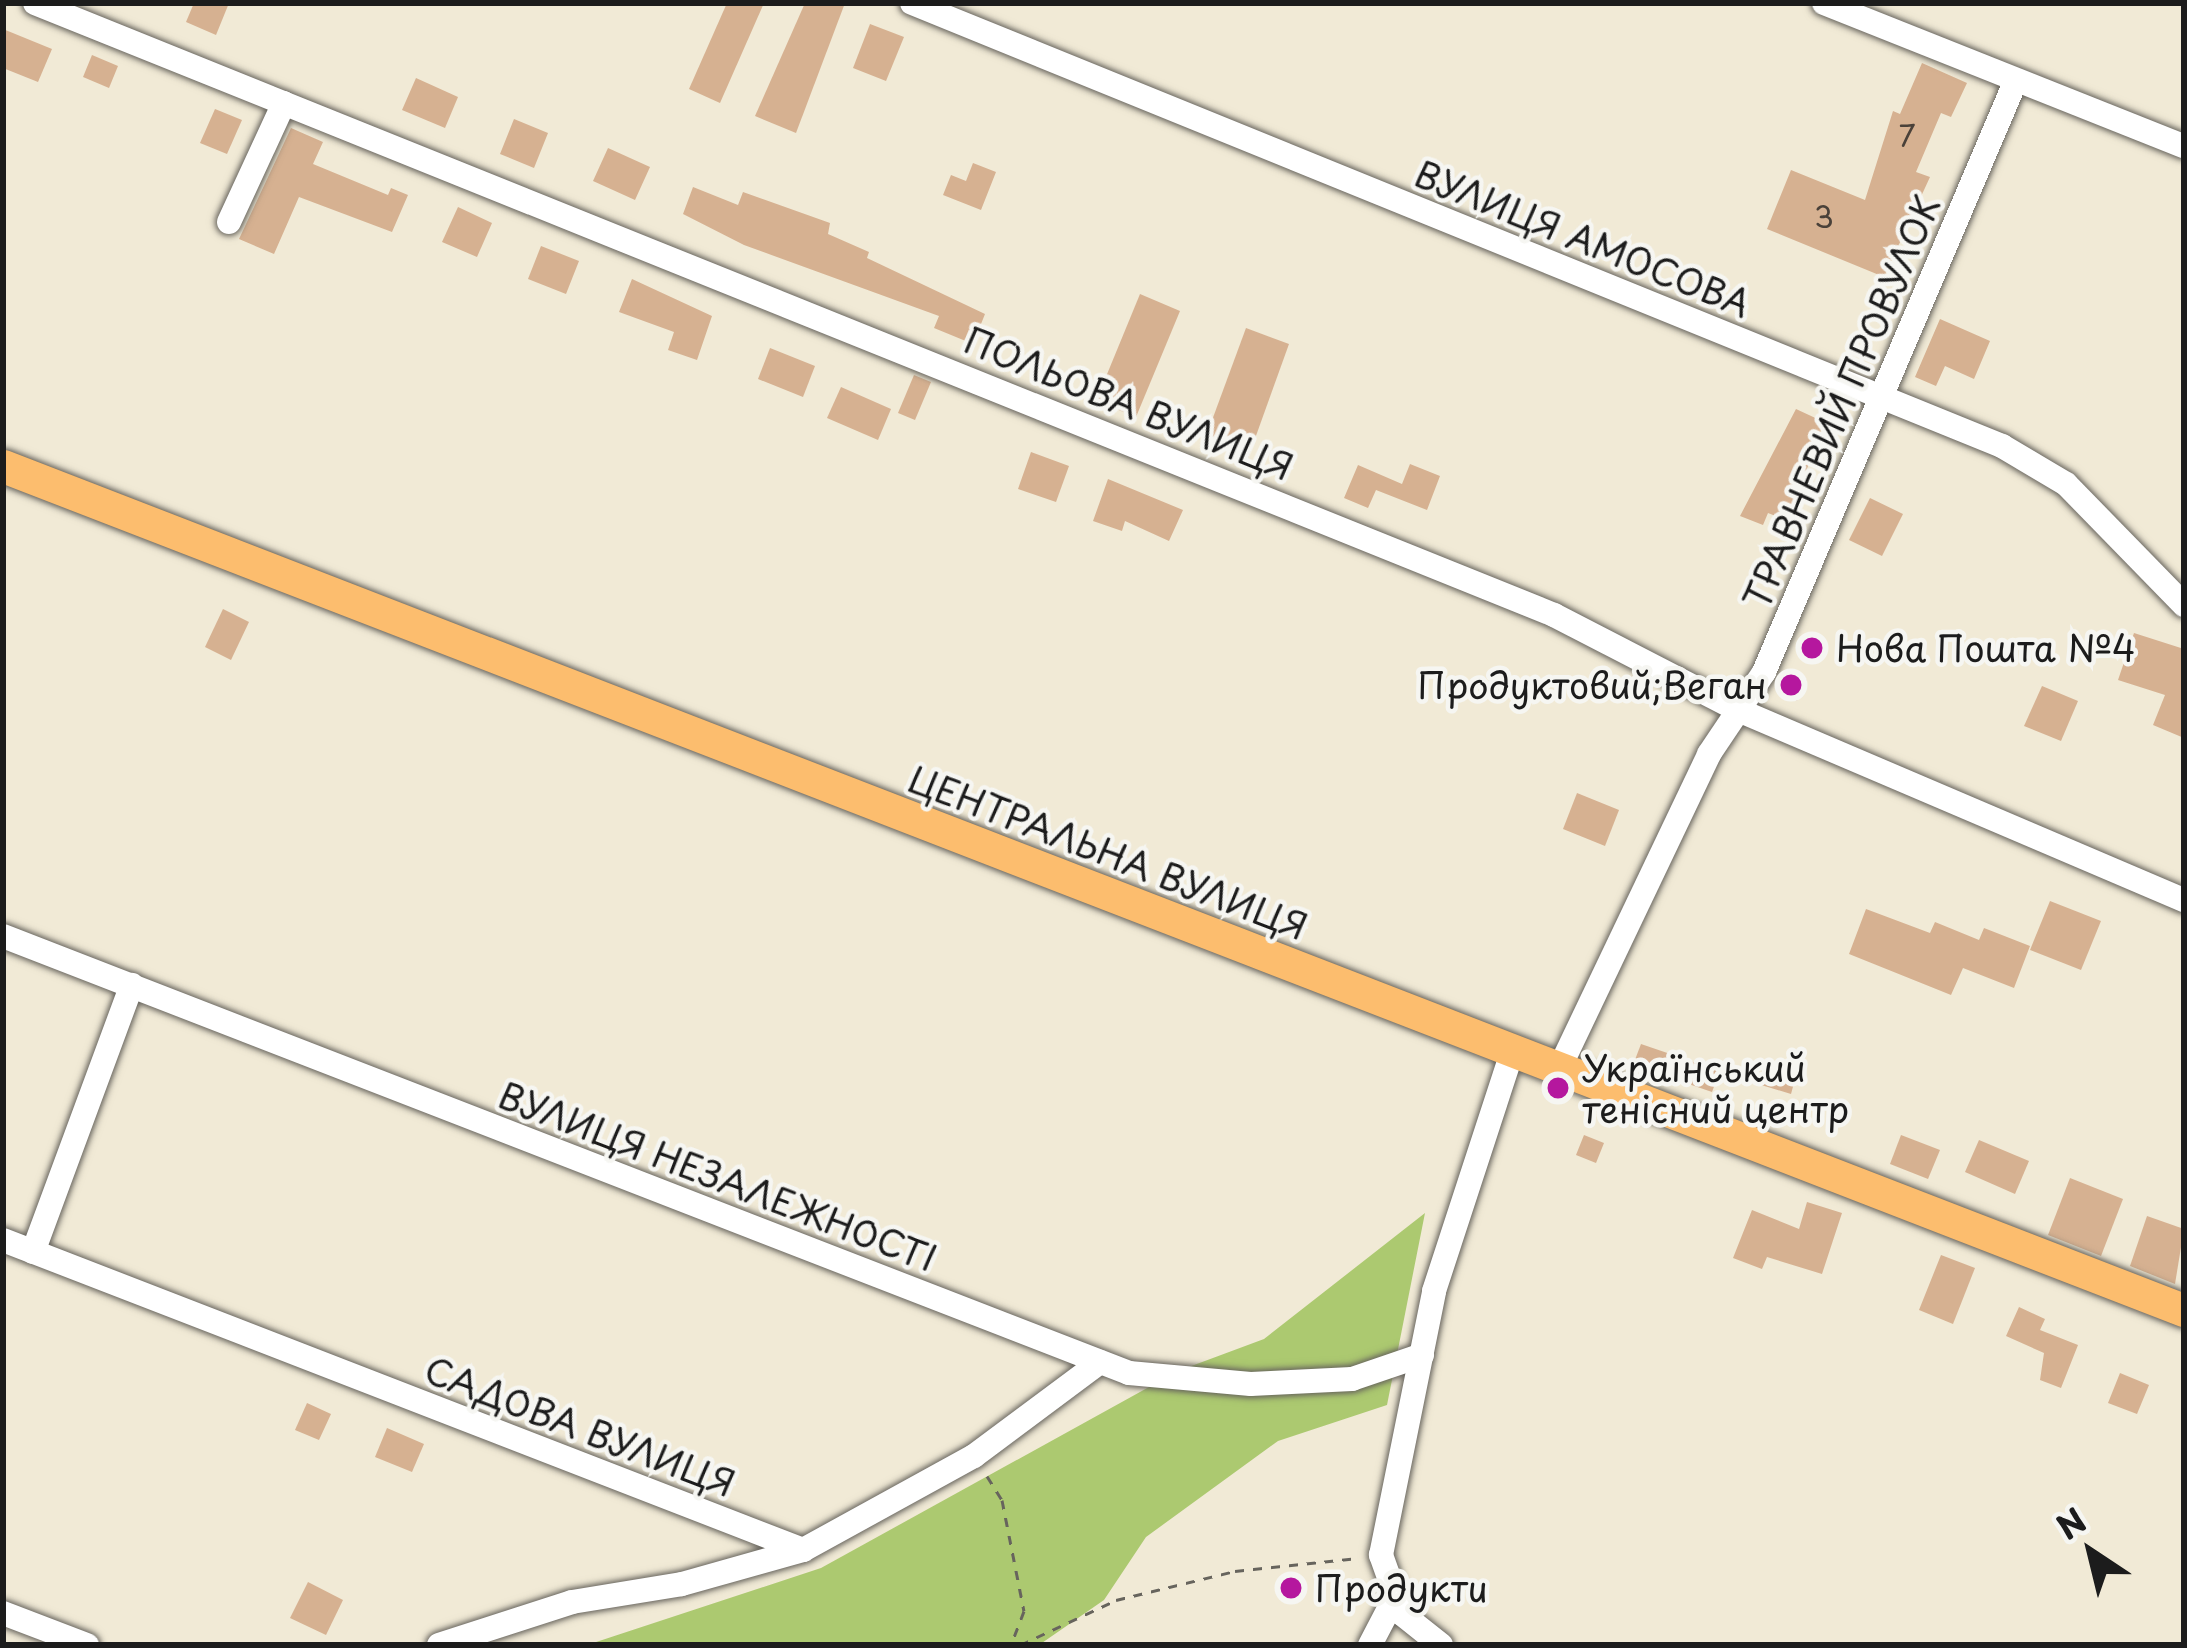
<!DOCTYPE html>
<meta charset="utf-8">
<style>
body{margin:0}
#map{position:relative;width:2187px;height:1648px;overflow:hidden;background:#f1ead6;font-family:"Playpen Sans",sans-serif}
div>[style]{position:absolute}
.green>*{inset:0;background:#acc970}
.building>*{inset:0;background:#d6b191}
.path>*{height:3px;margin-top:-1.5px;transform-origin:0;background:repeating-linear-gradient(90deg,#67645d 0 9px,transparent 0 18px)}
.roads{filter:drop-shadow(0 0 3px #67645d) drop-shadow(0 0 3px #67645d)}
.minor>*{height:24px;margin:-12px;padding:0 12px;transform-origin:12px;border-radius:12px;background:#fff}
.major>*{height:33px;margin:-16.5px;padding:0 16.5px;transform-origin:16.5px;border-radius:16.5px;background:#fcbd6e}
.dots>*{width:33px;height:33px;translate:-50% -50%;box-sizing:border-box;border:6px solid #f6f6f2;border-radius:50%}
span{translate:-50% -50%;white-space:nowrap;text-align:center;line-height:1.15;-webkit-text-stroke:9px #f6f6f2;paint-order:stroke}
.number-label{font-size:30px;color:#4a4139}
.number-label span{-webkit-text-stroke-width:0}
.street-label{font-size:36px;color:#1c1c1c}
.poi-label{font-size:36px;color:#1c1c1c}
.left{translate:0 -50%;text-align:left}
.right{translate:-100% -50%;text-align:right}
.frame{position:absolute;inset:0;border:6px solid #1c1c1c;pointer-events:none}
.north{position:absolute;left:2031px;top:1492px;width:120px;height:120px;-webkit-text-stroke:9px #f6f6f2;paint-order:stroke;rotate:325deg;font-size:33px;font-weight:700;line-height:48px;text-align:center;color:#1c1c1c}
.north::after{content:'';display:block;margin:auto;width:42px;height:54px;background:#1c1c1c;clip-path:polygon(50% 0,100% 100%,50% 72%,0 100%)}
</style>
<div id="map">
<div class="green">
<i style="clip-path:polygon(1425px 1213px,1387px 1405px,1278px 1441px,1146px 1537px,1104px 1600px,1039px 1645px,587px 1645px,821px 1568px,1178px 1371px,1264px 1339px)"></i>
</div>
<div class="building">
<i style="clip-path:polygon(194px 3px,229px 3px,216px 35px,186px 22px)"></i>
<i style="clip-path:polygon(727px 3px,764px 3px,720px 103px,689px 89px)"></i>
<i style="clip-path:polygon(805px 3px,845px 3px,796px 133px,755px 116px)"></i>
<i style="clip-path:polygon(870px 24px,904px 37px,886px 81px,853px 68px)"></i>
<i style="clip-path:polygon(3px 29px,52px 49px,38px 82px,3px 68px)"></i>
<i style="clip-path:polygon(92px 55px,118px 66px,109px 88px,83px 77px)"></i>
<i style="clip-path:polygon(1922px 63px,1967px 83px,1951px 117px,1941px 113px,1916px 172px,1930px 177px,1884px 277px,1767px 229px,1791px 170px,1865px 200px,1893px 111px,1900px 114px)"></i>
<i style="clip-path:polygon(416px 78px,458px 97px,445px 128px,402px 110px)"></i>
<i style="clip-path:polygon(215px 109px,242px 120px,227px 154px,200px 143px)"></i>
<i style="clip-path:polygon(514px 119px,548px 133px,534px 168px,500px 154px)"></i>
<i style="clip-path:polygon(291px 128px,323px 142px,313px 164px,388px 195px,391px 188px,408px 195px,392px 232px,299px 197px,274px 254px,239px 239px)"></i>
<i style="clip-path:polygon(608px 148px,650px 167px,635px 200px,593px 181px)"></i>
<i style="clip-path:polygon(973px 163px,996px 172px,981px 210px,943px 195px,951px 175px,966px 181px)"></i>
<i style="clip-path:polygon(693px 187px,738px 205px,743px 192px,830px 223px,828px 234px,869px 252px,867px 258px,985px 314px,973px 344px,934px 328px,939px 316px,744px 245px,683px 214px)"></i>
<i style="clip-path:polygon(458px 207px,492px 223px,477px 257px,442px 242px)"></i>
<i style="clip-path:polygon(541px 246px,579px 261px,566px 294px,528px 279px)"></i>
<i style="clip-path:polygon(632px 279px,712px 316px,697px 360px,668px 350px,674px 332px,619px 312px)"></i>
<i style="clip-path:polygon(1140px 294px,1180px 311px,1136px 417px,1096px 401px)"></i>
<i style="clip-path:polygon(1940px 319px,1990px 341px,1974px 379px,1945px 366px,1936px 386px,1915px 377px)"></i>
<i style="clip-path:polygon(1246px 328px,1289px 344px,1248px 458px,1204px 442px)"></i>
<i style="clip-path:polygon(770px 348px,815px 366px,803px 397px,758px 379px)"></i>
<i style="clip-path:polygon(914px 375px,931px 382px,915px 420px,898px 413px)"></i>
<i style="clip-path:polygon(841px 387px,891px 409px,878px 440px,827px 418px)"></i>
<i style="clip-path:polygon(1796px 409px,1824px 422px,1788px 521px,1768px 513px,1763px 525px,1740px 516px)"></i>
<i style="clip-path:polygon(1031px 452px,1069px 466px,1056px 502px,1018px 489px)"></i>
<i style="clip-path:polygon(1410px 464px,1440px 476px,1427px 510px,1376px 490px,1368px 508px,1344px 498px,1358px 465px,1402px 484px)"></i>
<i style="clip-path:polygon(1108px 479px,1183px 510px,1169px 541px,1125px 521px,1122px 531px,1093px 521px)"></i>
<i style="clip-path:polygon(1870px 498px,1903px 514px,1882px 556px,1849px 540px)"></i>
<i style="clip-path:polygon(223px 609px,249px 622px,231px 660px,205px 647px)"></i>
<i style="clip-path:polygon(2134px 633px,2184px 649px,2184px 738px,2153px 725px,2165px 695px,2118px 680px)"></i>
<i style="clip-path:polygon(1785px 670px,1807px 680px,1797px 701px,1776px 690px)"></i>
<i style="clip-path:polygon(2042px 686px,2078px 701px,2061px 741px,2024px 726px)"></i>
<i style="clip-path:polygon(1577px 793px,1619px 810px,1605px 846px,1563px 829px)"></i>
<i style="clip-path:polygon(2050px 901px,2101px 921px,2081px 970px,2030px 950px)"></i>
<i style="clip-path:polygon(1866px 909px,1930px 933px,1935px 922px,1979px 940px,1984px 928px,2030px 946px,2014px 988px,1963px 968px,1951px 995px,1849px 954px)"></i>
<i style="clip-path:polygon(1641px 1044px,1720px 1071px,1712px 1092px,1633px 1065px)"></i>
<i style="clip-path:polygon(1764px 1063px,1797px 1072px,1791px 1094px,1758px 1084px)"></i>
<i style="clip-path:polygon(1584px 1135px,1604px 1143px,1596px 1163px,1576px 1155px)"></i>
<i style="clip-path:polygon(1901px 1135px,1940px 1150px,1928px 1179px,1890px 1164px)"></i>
<i style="clip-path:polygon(1979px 1140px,2029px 1161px,2015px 1194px,1965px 1172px)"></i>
<i style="clip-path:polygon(2070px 1178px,2123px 1199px,2101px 1256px,2048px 1235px)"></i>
<i style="clip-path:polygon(1807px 1202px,1842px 1213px,1822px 1274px,1767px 1257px,1762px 1269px,1733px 1258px,1752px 1210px,1799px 1229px)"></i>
<i style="clip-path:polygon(2147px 1216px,2184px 1229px,2175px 1284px,2130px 1266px)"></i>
<i style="clip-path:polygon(1941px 1255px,1975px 1268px,1953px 1324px,1919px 1310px)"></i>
<i style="clip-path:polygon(2019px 1307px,2045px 1319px,2040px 1330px,2078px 1345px,2061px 1388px,2040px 1380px,2044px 1353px,2006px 1336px)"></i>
<i style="clip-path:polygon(2120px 1373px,2149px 1385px,2137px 1414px,2108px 1403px)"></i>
<i style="clip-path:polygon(307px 1403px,331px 1414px,319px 1440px,295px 1430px)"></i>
<i style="clip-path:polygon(387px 1428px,424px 1444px,412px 1472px,375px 1457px)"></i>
<i style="clip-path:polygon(308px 1582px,343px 1600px,326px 1635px,290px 1618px)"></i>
</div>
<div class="path">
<i style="left:987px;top:1476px;width:28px;rotate:58deg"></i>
<i style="left:1002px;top:1500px;width:113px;rotate:78.8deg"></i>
<i style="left:1024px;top:1611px;width:36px;rotate:111deg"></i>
<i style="left:1020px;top:1645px;width:106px;rotate:-25.1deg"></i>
<i style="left:1116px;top:1600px;width:122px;rotate:-13.7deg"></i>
<i style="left:1235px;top:1571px;width:124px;rotate:-6deg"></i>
</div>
<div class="roads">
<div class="minor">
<i style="left:35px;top:3px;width:1638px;rotate:21.94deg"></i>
<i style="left:1554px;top:615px;width:207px;rotate:27.3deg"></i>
<i style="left:1738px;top:710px;width:485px;rotate:23.1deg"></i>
<i style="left:912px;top:3px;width:1177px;rotate:22.12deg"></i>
<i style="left:2002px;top:446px;width:74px;rotate:30.7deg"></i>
<i style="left:2066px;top:484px;width:169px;rotate:45.7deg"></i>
<i style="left:1824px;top:3px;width:387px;rotate:21.7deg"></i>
<i style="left:229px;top:222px;width:131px;rotate:-65.2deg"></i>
<i style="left:3px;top:936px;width:1208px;rotate:21.21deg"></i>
<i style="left:1129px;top:1373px;width:122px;rotate:5.2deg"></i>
<i style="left:1251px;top:1384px;width:101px;rotate:-2.8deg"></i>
<i style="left:1352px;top:1379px;width:74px;rotate:-18.9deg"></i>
<i style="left:1559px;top:1069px;width:349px;rotate:-64.5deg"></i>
<i style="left:1709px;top:754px;width:99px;rotate:-56.1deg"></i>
<i style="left:1764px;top:672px;width:643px;rotate:-66.94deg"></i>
<i style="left:3px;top:1240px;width:858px;rotate:21.18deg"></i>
<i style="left:803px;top:1550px;width:195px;rotate:-28.8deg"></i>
<i style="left:974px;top:1456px;width:157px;rotate:-36.7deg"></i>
<i style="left:33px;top:1252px;width:285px;rotate:-69.7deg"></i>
<i style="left:3px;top:1613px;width:90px;rotate:20.9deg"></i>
<i style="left:439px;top:1645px;width:140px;rotate:-17.9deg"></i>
<i style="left:572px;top:1602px;width:111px;rotate:-9.3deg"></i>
<i style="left:682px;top:1584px;width:126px;rotate:-15.7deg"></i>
<i style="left:1370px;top:1645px;width:52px;rotate:-62.4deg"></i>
<i style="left:1441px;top:1645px;width:50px;rotate:-141.5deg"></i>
<i style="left:1402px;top:1614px;width:63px;rotate:-109.6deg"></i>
<i style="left:1381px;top:1555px;width:269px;rotate:-78.6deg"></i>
<i style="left:1434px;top:1291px;width:255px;rotate:-71.9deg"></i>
</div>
<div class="major">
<i style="left:3px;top:466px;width:2339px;rotate:21.16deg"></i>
</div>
</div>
<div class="dots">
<i style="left:1812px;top:648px;background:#b5179e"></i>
<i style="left:1791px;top:685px;background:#b5179e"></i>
<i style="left:1558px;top:1088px;background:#b5179e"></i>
<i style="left:1291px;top:1588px;background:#b5179e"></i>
</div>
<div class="number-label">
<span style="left:1907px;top:135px">7</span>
<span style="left:1824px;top:216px">3</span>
</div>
<div class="street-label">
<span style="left:1583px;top:238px;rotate:22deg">ВУЛИЦЯ АМОСОВА</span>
<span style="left:1841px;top:402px;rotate:-67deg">ТРАВНЕВИЙ ПРОВУЛОК</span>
<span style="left:1129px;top:403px;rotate:22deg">ПОЛЬОВА ВУЛИЦЯ</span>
<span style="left:1108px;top:852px;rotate:21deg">ЦЕНТРАЛЬНА ВУЛИЦЯ</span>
<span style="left:718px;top:1176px;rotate:21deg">ВУЛИЦЯ НЕЗАЛЕЖНОСТІ</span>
<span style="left:580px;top:1426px;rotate:21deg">САДОВА ВУЛИЦЯ</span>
</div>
<div class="poi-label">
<span class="left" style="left:1836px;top:648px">Нова Пошта №4</span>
<span class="right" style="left:1767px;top:685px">Продуктовий;Веган</span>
<span class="left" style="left:1582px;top:1088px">Український<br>тенісний центр</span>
<span class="left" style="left:1315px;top:1588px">Продукти</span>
</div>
<div class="frame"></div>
<div class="north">N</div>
</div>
